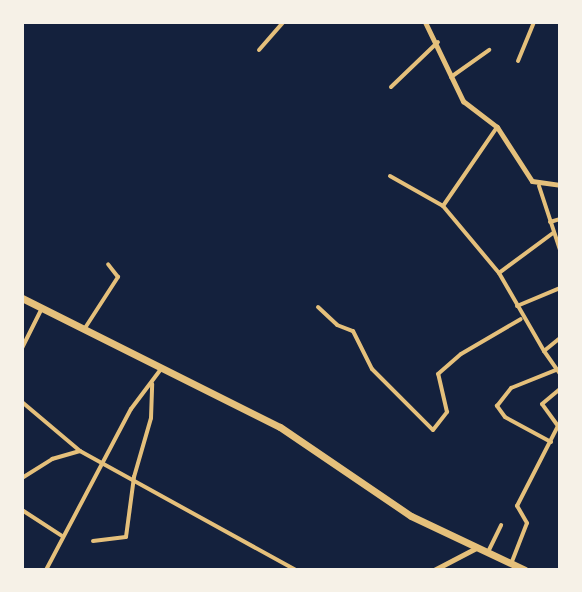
<!DOCTYPE html>
<style>
body{margin:0}
#map{position:relative;width:582px;height:592px;overflow:hidden;background:#14213d;font-family:"PT Sans Narrow",sans-serif}
div>[style]{position:absolute}
.minor>*{height:4px;margin:-2px;padding:0 2px;transform-origin:2px;border-radius:2px;background:#e5c07b}
.tertiary>*{height:5px;margin:-2.5px;padding:0 2.5px;transform-origin:2.5px;border-radius:2.5px;background:#e5c07b}
.primary>*{height:7px;margin:-3.5px;padding:0 3.5px;transform-origin:3.5px;border-radius:3.5px;background:#e5c07b}
span{translate:-50% -50%;white-space:nowrap;text-align:center;line-height:1.15;-webkit-text-stroke:5px #f6f1e7;paint-order:stroke}
.frame{position:absolute;inset:0;border:24px solid #f6f1e7;pointer-events:none}
</style>
<div id="map">
<div class="minor">
<i style="left:259px;top:50px;width:37px;rotate:-49deg"></i>
<i style="left:518px;top:61px;width:42px;rotate:-67.7deg"></i>
<i style="left:451px;top:77px;width:47px;rotate:-35.4deg"></i>
<i style="left:391px;top:87px;width:65px;rotate:-43.8deg"></i>
<i style="left:390px;top:176px;width:61px;rotate:29.5deg"></i>
<i style="left:443px;top:206px;width:87px;rotate:50.1deg"></i>
<i style="left:539px;top:186px;width:67px;rotate:71.8deg"></i>
<i style="left:443px;top:206px;width:96px;rotate:-55.6deg"></i>
<i style="left:550px;top:222px;width:10px;rotate:-17deg"></i>
<i style="left:553px;top:233px;width:67px;rotate:143.5deg"></i>
<i style="left:499px;top:273px;width:90px;rotate:60deg"></i>
<i style="left:544px;top:351px;width:21px;rotate:-39deg"></i>
<i style="left:517px;top:306px;width:47px;rotate:-22.7deg"></i>
<i style="left:318px;top:307px;width:26px;rotate:43deg"></i>
<i style="left:337px;top:325px;width:17px;rotate:21deg"></i>
<i style="left:353px;top:331px;width:42px;rotate:63.4deg"></i>
<i style="left:372px;top:369px;width:86px;rotate:45deg"></i>
<i style="left:433px;top:430px;width:23px;rotate:-52deg"></i>
<i style="left:447px;top:412px;width:39px;rotate:-103deg"></i>
<i style="left:438px;top:374px;width:30px;rotate:-41deg"></i>
<i style="left:461px;top:354px;width:69px;rotate:-30.3deg"></i>
<i style="left:85px;top:328px;width:61px;rotate:-57.1deg"></i>
<i style="left:118px;top:277px;width:16px;rotate:-128deg"></i>
<i style="left:22px;top:348px;width:45px;rotate:-63.4deg"></i>
<i style="left:544px;top:351px;width:28px;rotate:55deg"></i>
<i style="left:22px;top:402px;width:76px;rotate:40.2deg"></i>
<i style="left:80px;top:451px;width:247px;rotate:28.9deg"></i>
<i style="left:551px;top:442px;width:52px;rotate:-151.5deg"></i>
<i style="left:505px;top:417px;width:14px;rotate:-126deg"></i>
<i style="left:497px;top:406px;width:23px;rotate:-52deg"></i>
<i style="left:511px;top:388px;width:48px;rotate:-21.8deg"></i>
<i style="left:22px;top:478px;width:36px;rotate:-32deg"></i>
<i style="left:52px;top:459px;width:29px;rotate:-16deg"></i>
<i style="left:22px;top:510px;width:48px;rotate:33deg"></i>
<i style="left:93px;top:541px;width:33px;rotate:-7deg"></i>
<i style="left:126px;top:537px;width:61px;rotate:-82.4deg"></i>
<i style="left:134px;top:477px;width:61px;rotate:-73.9deg"></i>
<i style="left:151px;top:418px;width:34px;rotate:-88deg"></i>
<i style="left:488px;top:552px;width:30px;rotate:-64deg"></i>
<i style="left:511px;top:564px;width:44px;rotate:-68.7deg"></i>
<i style="left:527px;top:523px;width:20px;rotate:-120deg"></i>
<i style="left:517px;top:506px;width:90px;rotate:-62.9deg"></i>
<i style="left:558px;top:426px;width:27px;rotate:-126deg"></i>
<i style="left:542px;top:404px;width:23px;rotate:-40deg"></i>
<i style="left:46px;top:570px;width:182px;rotate:-62.2deg"></i>
<i style="left:131px;top:409px;width:50px;rotate:-53.1deg"></i>
</div>
<div class="tertiary">
<i style="left:425px;top:22px;width:88px;rotate:64.3deg"></i>
<i style="left:463px;top:101px;width:43px;rotate:37.4deg"></i>
<i style="left:497px;top:127px;width:64px;rotate:57.1deg"></i>
<i style="left:532px;top:181px;width:28px;rotate:8deg"></i>
<i style="left:434px;top:570px;width:47px;rotate:-27.6deg"></i>
</div>
<div class="primary">
<i style="left:22px;top:298px;width:288px;rotate:26.6deg"></i>
<i style="left:280px;top:427px;width:158px;rotate:34.2deg"></i>
<i style="left:411px;top:516px;width:126px;rotate:25.3deg"></i>
</div>
<div class="frame"></div>
</div>
